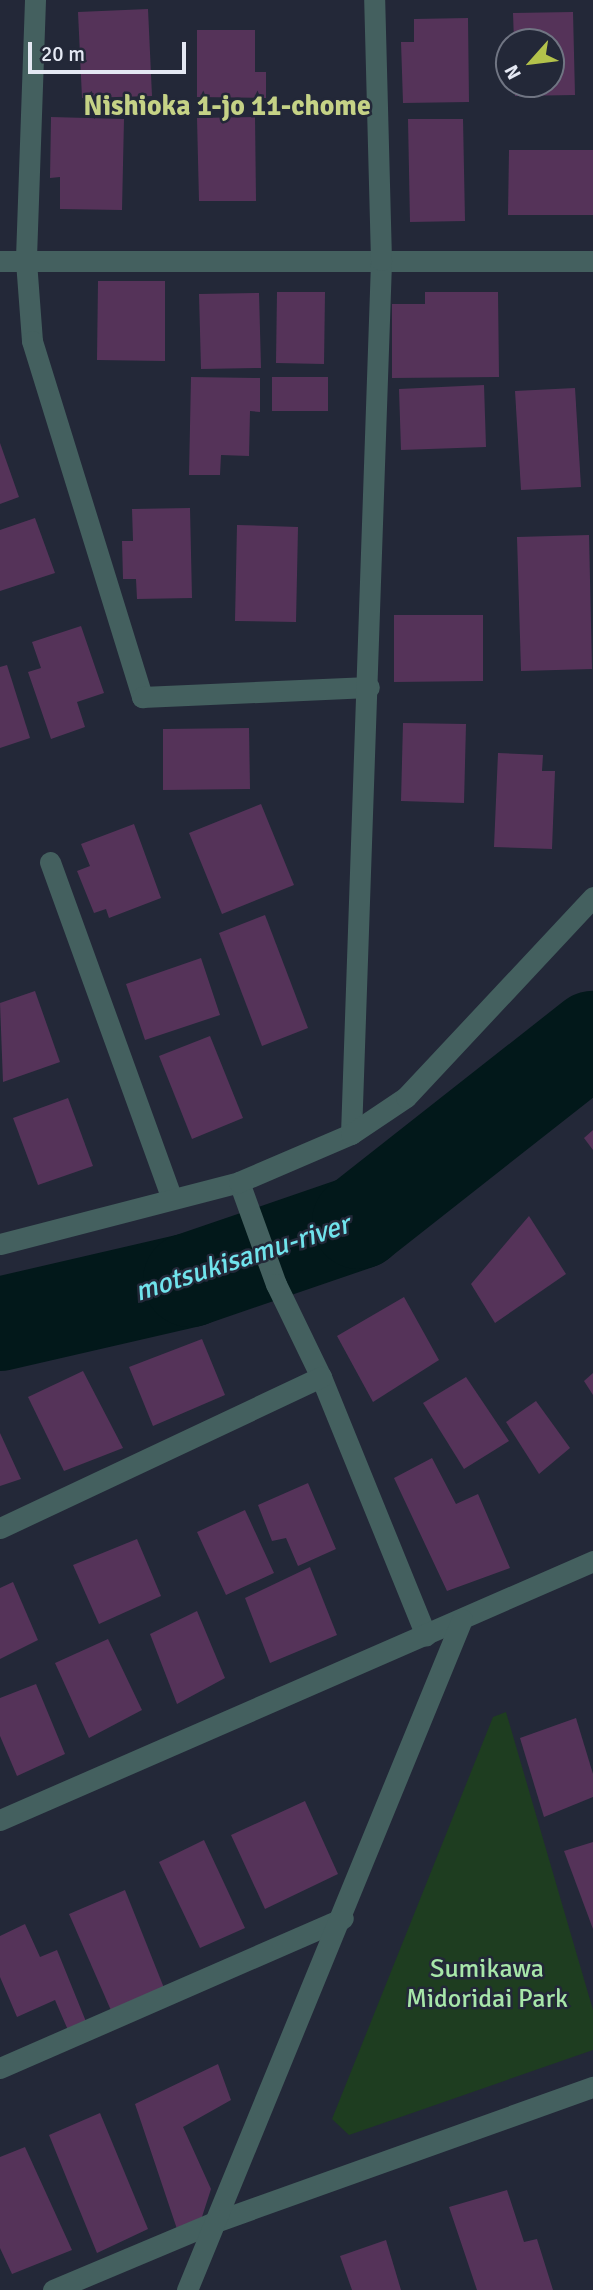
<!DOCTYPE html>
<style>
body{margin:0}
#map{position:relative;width:593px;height:2290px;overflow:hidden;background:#232838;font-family:Signika,sans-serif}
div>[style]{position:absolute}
.green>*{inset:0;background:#1e3d20}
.river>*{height:94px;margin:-47px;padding:0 47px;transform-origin:47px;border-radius:47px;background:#02181a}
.building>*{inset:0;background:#553359}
.minor>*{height:21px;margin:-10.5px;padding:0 10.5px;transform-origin:10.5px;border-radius:10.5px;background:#44605f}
span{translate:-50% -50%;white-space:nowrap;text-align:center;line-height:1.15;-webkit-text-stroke:5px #232838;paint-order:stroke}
.park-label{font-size:26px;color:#a7e6a9}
.neighbourhood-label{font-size:28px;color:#c5d286;font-weight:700}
.water-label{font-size:28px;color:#70e3ec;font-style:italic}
.north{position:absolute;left:495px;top:28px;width:70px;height:70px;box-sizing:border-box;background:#232838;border:2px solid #707583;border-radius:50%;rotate:242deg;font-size:19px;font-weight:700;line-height:28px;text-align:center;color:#e4e8f3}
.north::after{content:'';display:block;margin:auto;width:24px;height:32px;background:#b3c24b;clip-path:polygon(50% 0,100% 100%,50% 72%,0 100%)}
.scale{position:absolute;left:28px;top:42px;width:158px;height:32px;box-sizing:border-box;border:4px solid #e4e8f3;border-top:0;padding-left:9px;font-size:21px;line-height:24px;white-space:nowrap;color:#e4e8f3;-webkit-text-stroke:5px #232838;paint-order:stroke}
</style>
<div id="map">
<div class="green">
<i style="clip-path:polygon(506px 1712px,593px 2010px,593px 2050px,349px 2135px,332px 2119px,493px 1717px)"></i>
</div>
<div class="river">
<i style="left:0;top:1324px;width:195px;rotate:-13deg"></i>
<i style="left:190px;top:1280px;width:179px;rotate:-18.9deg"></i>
<i style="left:359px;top:1222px;width:298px;rotate:-38.2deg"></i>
</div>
<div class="building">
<i style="clip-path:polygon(148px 9px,152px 96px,82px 98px,78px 12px)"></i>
<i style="clip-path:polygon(573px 12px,575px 95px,515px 96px,515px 84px,551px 84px,551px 42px,514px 42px,513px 13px)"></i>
<i style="clip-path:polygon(468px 18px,469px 102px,403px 103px,401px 42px,414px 42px,414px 19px)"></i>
<i style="clip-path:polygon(197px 30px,255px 30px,255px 72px,266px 72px,266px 98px,197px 97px)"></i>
<i style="clip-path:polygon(51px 117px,124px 119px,122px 210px,60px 209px,60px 177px,50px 178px)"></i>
<i style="clip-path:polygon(255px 117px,256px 201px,199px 201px,197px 118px)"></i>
<i style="clip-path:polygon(408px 119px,463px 119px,465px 221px,410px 222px)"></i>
<i style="clip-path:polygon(509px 150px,593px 150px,593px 215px,508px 215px)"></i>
<i style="clip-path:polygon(98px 281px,165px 281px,165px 361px,97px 360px)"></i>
<i style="clip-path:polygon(277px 292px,325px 292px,324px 364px,276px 363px)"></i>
<i style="clip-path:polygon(425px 292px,498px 292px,499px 377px,392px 378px,392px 304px,425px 304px)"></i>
<i style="clip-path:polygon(259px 293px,261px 368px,201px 369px,199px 294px)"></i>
<i style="clip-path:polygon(191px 377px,260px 378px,260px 412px,250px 411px,249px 456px,221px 455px,220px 475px,189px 475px)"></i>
<i style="clip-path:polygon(272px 377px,328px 377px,328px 411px,272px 411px)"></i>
<i style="clip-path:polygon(484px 385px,486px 447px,401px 450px,399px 389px)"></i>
<i style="clip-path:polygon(575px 388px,581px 487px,521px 490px,515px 391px)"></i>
<i style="clip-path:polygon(0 443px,19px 497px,0 504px)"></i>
<i style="clip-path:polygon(190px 508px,192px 598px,137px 599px,136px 579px,123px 579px,122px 541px,133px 541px,132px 509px)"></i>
<i style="clip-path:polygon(35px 518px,55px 573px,0 591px,0 530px)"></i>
<i style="clip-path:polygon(237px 525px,298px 527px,296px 622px,235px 621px)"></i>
<i style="clip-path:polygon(589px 535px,592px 669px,521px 671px,517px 537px)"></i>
<i style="clip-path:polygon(394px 615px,483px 615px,483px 681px,394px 682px)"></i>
<i style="clip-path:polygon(81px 626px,104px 693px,77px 702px,85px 727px,51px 739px,28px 672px,41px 668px,32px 642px)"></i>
<i style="clip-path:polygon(7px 665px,30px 738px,0 748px,0 667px)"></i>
<i style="clip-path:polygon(403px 723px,466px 724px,464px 803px,401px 801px)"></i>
<i style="clip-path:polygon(249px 728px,250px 789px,163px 790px,163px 729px)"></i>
<i style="clip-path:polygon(498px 753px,543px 755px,542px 771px,555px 771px,552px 849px,494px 847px)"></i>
<i style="clip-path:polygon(261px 804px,294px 885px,222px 914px,189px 833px)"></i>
<i style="clip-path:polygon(134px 824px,161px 898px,109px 918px,106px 909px,94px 913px,77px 871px,90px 866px,81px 844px)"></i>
<i style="clip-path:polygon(265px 915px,308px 1028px,262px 1046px,219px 933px)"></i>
<i style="clip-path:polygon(201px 958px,220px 1015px,145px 1040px,126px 984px)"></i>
<i style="clip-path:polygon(35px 991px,60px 1062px,3px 1082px,0 1003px)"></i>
<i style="clip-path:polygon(210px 1036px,243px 1118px,192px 1139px,159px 1056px)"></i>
<i style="clip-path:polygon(68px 1098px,93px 1166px,38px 1185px,13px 1118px)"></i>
<i style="clip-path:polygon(593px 1130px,593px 1150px,584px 1138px)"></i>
<i style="clip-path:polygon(529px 1216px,566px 1274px,495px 1323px,471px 1284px)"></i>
<i style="clip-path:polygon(404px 1297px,439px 1360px,373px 1402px,337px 1336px)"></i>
<i style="clip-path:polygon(202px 1339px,225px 1395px,153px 1426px,129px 1367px)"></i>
<i style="clip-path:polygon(83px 1371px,123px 1448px,64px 1471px,28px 1397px)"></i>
<i style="clip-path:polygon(593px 1373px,593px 1395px,584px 1381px)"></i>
<i style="clip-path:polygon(466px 1377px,509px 1441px,464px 1469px,423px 1403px)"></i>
<i style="clip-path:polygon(536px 1401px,570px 1448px,539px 1474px,506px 1422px)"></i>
<i style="clip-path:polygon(0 1433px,21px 1479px,0 1486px)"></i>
<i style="clip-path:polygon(432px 1458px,456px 1504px,478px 1494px,510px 1568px,447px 1591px,394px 1478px)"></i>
<i style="clip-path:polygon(308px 1483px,336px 1549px,298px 1566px,286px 1538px,272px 1541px,258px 1505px)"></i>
<i style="clip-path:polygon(245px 1510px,274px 1573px,226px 1595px,197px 1532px)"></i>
<i style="clip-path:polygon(137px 1539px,161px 1596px,99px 1624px,73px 1565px)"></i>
<i style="clip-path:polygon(310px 1567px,337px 1635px,270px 1663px,245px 1598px)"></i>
<i style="clip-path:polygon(13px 1582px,38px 1640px,0 1659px,0 1588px)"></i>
<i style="clip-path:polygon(197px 1611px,225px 1678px,177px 1704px,150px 1634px)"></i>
<i style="clip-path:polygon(108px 1639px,142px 1710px,89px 1738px,55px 1663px)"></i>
<i style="clip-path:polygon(36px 1684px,65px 1754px,17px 1776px,0 1736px,0 1698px)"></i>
<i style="clip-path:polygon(576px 1718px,593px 1774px,593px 1797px,544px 1817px,520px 1738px)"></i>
<i style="clip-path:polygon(305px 1801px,338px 1874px,265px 1909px,231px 1835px)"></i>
<i style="clip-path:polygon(204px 1840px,245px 1928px,200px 1948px,159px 1862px)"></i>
<i style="clip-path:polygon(593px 1842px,593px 1929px,564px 1851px)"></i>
<i style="clip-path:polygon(125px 1890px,166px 1993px,113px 2015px,69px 1914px)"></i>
<i style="clip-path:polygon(25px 1924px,40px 1957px,57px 1950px,89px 2029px,71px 2037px,55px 2000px,17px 2017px,0 1977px,0 1936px)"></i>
<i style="clip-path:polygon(218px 2064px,231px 2100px,183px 2127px,211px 2189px,200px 2223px,177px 2229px,135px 2104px)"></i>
<i style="clip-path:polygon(100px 2113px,148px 2229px,97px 2253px,49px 2135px)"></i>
<i style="clip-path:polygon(25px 2147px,72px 2250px,12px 2274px,0 2248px,0 2157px)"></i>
<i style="clip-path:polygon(507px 2190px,524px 2242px,537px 2239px,553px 2290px,477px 2290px,449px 2207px)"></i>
<i style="clip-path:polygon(386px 2240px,401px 2290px,352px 2290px,340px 2256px)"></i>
</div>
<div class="minor">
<i style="left:35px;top:0;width:261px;rotate:92deg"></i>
<i style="left:26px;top:261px;width:80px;rotate:85.7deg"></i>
<i style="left:32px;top:341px;width:373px;rotate:72.8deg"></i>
<i style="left:142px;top:697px;width:227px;rotate:-2.5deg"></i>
<i style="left:0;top:261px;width:593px"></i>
<i style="left:50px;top:862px;width:356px;rotate:70.1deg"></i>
<i style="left:351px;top:1134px;width:875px;rotate:-88.03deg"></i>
<i style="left:381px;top:260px;width:260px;rotate:-91.5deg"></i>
<i style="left:239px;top:1182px;width:109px;rotate:70.1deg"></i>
<i style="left:276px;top:1284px;width:103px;rotate:64.2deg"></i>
<i style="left:321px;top:1377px;width:279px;rotate:67.9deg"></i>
<i style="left:0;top:1244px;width:247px;rotate:-14.5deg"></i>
<i style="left:239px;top:1182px;width:122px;rotate:-23.2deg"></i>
<i style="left:351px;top:1134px;width:66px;rotate:-33.9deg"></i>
<i style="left:406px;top:1097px;width:274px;rotate:-46.9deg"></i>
<i style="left:0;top:1528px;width:355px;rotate:-25.2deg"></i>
<i style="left:0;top:1820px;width:647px;rotate:-23.59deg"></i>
<i style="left:0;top:2068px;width:374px;rotate:-23.6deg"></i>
<i style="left:53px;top:2290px;width:176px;rotate:-22.8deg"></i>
<i style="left:215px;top:2222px;width:401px;rotate:-19.7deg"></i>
<i style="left:187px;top:2290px;width:725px;rotate:-67.71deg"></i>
</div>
<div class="park-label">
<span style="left:487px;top:1985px">Sumikawa<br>Midoridai Park</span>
</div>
<div class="neighbourhood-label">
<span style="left:227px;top:106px">Nishioka 1-jo 11-chome</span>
</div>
<div class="water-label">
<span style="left:242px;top:1258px;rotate:-18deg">motsukisamu-river</span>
</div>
<div class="north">N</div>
<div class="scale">20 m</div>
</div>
